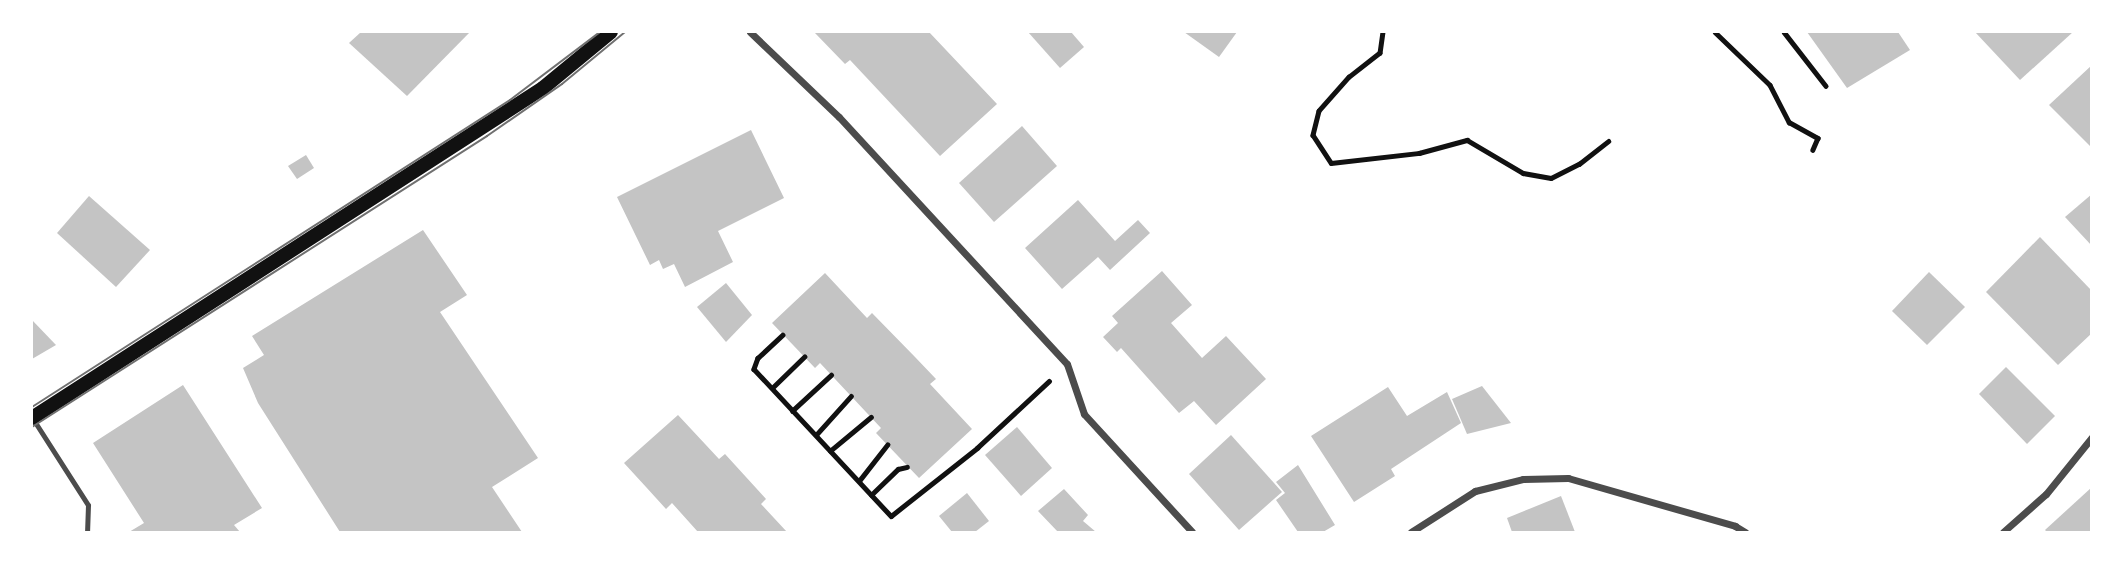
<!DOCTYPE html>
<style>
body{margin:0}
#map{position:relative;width:2123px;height:564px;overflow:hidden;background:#fff;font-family:"Nunito Sans",sans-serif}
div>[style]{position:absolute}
.building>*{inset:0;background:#c4c4c4}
.path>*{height:4.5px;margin:-2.25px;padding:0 2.25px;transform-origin:2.25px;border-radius:2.25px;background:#111}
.service>*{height:5px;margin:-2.5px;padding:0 2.5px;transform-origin:2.5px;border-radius:2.5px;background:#4c4c4c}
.minor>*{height:7px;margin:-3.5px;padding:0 3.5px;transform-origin:3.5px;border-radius:3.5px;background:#4c4c4c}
.secondary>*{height:14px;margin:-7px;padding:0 7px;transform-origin:7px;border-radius:7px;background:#111}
.tram>*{height:2px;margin:-1px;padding:0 1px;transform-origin:1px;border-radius:1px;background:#707070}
span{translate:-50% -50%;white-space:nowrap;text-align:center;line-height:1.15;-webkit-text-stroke:5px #fff;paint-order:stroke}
.frame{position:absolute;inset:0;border:33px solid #fff;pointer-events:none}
</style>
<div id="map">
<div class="building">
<i style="clip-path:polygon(361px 32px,470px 32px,407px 96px,349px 43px)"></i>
<i style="clip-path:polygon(814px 32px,929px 32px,997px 104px,940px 156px,850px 60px,845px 64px)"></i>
<i style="clip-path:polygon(1028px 32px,1071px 32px,1084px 47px,1060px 68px)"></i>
<i style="clip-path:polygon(1184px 32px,1237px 32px,1219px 57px)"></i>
<i style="clip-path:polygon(1807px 32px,1898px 32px,1910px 50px,1847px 88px)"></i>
<i style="clip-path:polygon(1975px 32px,2073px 32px,2020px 80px)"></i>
<i style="clip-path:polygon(2092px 65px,2092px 148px,2049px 105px)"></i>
<i style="clip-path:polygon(1022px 126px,1057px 166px,994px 222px,959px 183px)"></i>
<i style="clip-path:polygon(751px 130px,784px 198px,718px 231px,733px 262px,685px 287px,674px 264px,663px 269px,659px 260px,650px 265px,617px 197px)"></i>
<i style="clip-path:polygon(306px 155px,314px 168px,297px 179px,288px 166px)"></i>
<i style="clip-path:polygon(2092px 194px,2092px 246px,2065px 217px)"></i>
<i style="clip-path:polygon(89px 196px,150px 250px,116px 287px,57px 233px)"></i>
<i style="clip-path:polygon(1078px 200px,1115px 241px,1138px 220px,1150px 233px,1110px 270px,1098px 257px,1062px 289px,1025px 248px)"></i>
<i style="clip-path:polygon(423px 230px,467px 295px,440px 312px,538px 458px,492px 487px,522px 532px,340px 532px,258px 403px,243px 368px,264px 355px,252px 336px)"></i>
<i style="clip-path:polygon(2040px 237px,2092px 291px,2092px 333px,2058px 365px,1986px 292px)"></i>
<i style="clip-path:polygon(1162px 271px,1192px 305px,1171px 323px,1202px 358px,1226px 336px,1266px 379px,1216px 425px,1194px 401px,1179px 413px,1121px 348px,1117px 352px,1103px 337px,1118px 323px,1112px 316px)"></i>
<i style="clip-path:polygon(1929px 272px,1965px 307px,1927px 345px,1892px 311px)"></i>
<i style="clip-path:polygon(825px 273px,867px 318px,872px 313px,915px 357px,936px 379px,930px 384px,972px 429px,919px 478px,876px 433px,881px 428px,820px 363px,815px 368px,772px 323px)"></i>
<i style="clip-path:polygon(726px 283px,752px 315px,726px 342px,697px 307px)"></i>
<i style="clip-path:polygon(32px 320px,56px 345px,32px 359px)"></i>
<i style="clip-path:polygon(2006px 367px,2055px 416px,2027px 444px,1979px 394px)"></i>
<i style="clip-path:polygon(183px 385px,262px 508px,234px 525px,240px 532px,129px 532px,144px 523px,93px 443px)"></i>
<i style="clip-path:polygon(1482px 386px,1511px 423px,1467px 434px,1452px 399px)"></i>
<i style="clip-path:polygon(1388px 387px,1407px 416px,1447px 392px,1461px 423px,1391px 469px,1395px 476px,1354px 502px,1311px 436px)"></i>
<i style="clip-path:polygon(678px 415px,719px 459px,725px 454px,766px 499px,761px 504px,787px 532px,698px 532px,672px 503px,666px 509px,646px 487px,624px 463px)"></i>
<i style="clip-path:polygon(1017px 427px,1052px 468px,1021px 496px,985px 455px)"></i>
<i style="clip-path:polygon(1231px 435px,1282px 492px,1239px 530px,1189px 474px)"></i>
<i style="clip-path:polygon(1298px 465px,1335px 525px,1323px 532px,1298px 532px,1276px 500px,1285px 493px,1276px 482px)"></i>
<i style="clip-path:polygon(2092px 487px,2092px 532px,2047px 532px,2045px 530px)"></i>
<i style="clip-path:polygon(1064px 489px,1088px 515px,1083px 521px,1096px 532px,1058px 532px,1038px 511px)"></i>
<i style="clip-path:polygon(967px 493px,989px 521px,975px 532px,952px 532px,939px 516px)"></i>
<i style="clip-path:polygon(1561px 496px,1575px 532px,1512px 532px,1507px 518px)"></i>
</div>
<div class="path">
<i style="left:1383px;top:32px;width:21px;rotate:98deg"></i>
<i style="left:1380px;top:53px;width:39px;rotate:142deg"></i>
<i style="left:1349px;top:77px;width:45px;rotate:131.4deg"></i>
<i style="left:1319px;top:111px;width:25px;rotate:104deg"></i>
<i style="left:1313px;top:135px;width:33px;rotate:57deg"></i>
<i style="left:1331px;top:163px;width:89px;rotate:-6.5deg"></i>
<i style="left:1419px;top:153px;width:50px;rotate:-15.2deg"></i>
<i style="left:1467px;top:140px;width:65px;rotate:30.5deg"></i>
<i style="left:1523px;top:173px;width:28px;rotate:10deg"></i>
<i style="left:1551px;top:178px;width:31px;rotate:-27deg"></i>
<i style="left:1579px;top:164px;width:37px;rotate:-38deg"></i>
<i style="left:1715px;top:32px;width:76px;rotate:43.9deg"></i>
<i style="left:1770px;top:85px;width:42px;rotate:62.8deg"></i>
<i style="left:1789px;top:122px;width:33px;rotate:29deg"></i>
<i style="left:1818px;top:138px;width:13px;rotate:113deg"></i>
<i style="left:1784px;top:32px;width:68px;rotate:52.1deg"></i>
<i style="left:783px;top:335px;width:34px;rotate:137deg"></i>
<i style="left:758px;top:358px;width:12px;rotate:110deg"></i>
<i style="left:754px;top:369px;width:201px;rotate:47deg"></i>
<i style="left:891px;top:516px;width:110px;rotate:-38.3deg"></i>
<i style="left:977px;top:448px;width:98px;rotate:-42.9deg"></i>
<i style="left:772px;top:388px;width:45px;rotate:-44.1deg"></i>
<i style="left:792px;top:411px;width:53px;rotate:-42.7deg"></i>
<i style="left:816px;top:435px;width:52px;rotate:-48.1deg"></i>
<i style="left:830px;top:451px;width:53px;rotate:-39.7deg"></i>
<i style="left:859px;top:481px;width:46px;rotate:-52.1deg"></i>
<i style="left:871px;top:495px;width:37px;rotate:-44deg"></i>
<i style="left:898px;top:469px;width:9px;rotate:-13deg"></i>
</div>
<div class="service">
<i style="left:33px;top:419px;width:102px;rotate:57.4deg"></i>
<i style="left:88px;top:505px;width:27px;rotate:92deg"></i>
</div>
<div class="minor">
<i style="left:750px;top:32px;width:123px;rotate:43.7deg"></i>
<i style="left:839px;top:117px;width:336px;rotate:47.3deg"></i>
<i style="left:1067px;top:364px;width:53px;rotate:71.2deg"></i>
<i style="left:1084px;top:414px;width:160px;rotate:47.5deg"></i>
<i style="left:1411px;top:532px;width:76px;rotate:-32.6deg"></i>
<i style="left:1475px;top:491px;width:49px;rotate:-14deg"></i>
<i style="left:1523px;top:479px;width:45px;rotate:-1.3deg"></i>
<i style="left:1568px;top:478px;width:174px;rotate:16deg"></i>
<i style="left:1735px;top:526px;width:12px;rotate:31deg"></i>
<i style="left:2003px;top:532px;width:57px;rotate:-41.5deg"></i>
<i style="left:2046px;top:494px;width:73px;rotate:-51.1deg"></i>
</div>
<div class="secondary">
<i style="left:32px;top:418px;width:608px;rotate:-32.85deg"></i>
<i style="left:543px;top:88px;width:88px;rotate:-39.5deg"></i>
</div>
<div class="tram">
<i style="left:32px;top:407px;width:568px;rotate:-32.71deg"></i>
<i style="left:510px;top:100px;width:113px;rotate:-37.1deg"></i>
<i style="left:32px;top:427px;width:540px;rotate:-32.6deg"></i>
<i style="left:487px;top:136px;width:91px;rotate:-34.7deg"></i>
<i style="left:562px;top:84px;width:82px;rotate:-39.5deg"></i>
</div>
<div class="frame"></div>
</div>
